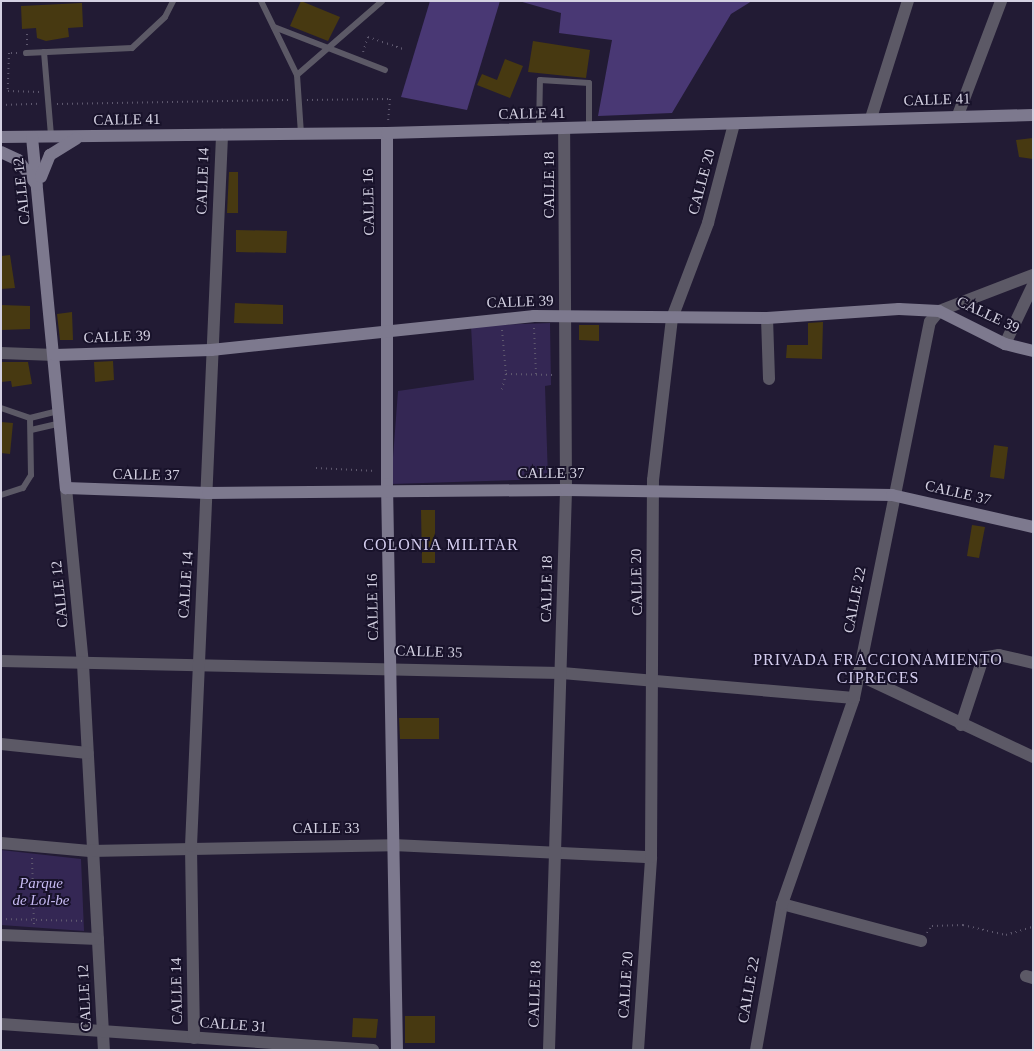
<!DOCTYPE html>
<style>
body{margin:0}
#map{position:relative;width:1034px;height:1051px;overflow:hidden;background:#221b34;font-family:"Times New Roman",serif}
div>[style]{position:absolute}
.green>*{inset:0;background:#342754}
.forest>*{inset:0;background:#493874}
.building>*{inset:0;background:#473911}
.path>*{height:2px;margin-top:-1px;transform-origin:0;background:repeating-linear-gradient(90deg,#5e586e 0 1px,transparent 0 5px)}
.lane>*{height:6px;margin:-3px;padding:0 3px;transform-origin:3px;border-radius:3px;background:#5c5966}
.street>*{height:12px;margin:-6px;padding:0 6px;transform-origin:6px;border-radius:6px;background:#5c5966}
.secondary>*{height:12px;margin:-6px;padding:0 6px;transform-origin:6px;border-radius:6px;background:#7d798e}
span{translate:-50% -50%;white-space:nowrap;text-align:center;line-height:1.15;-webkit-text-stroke:4px #18122a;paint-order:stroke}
.street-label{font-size:15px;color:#d4d1e2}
.park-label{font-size:15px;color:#c6baf2;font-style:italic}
.neighbourhood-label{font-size:16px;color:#d5cef0;letter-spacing:1px}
.frame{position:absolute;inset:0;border:2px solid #d4d1e2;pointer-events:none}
</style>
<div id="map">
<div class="green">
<i style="clip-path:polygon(550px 323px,551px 385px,545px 386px,548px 479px,391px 484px,398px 391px,474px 380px,471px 326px)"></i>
<i style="clip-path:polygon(1px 850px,81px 859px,84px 931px,1px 925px)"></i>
</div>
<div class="forest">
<i style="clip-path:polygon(430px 1px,500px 1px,467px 110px,401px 97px)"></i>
<i style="clip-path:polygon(519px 1px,752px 1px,731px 14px,672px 113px,598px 116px,612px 40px,559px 33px,561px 13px)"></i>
</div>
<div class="building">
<i style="clip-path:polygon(301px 1px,340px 17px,328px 41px,290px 26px)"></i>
<i style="clip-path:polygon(82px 3px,83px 27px,68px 28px,69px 37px,46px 41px,37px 38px,36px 28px,22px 29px,21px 6px)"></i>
<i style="clip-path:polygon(533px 41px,590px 50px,586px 78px,528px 72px)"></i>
<i style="clip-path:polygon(505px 59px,523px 66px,510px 98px,477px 85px,482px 74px,497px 80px)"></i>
<i style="clip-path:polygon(1033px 138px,1033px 159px,1019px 157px,1016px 140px)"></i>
<i style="clip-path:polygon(229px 172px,238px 172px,238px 213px,227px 213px)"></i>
<i style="clip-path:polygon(236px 230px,287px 231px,286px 253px,236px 252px)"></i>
<i style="clip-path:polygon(10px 255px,15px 288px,1px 289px,1px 256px)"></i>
<i style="clip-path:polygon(235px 303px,283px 305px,283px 324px,234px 323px)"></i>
<i style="clip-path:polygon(1px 305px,30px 306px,30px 329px,1px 330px)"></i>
<i style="clip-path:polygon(72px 312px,73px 340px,60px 340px,57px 314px)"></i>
<i style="clip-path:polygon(823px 322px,822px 359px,786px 358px,787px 345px,808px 345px,808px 323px)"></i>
<i style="clip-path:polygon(579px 325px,599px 325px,599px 341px,579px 340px)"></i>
<i style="clip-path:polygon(113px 361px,114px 380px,95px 382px,94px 362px)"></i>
<i style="clip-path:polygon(1px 362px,28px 362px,32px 384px,12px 387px,11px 381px,1px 382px)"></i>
<i style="clip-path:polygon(1px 422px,13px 423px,10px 454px,1px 453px)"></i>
<i style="clip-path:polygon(994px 445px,1008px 447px,1004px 479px,990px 477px)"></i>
<i style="clip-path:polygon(421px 510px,435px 510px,435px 563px,422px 563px)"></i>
<i style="clip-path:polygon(972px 525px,985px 527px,979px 558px,967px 556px)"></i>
<i style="clip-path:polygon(399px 718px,439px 718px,439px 739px,400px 739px)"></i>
<i style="clip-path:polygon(405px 1016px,435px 1016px,435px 1043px,405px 1043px)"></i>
<i style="clip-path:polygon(353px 1018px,378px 1019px,376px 1038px,352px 1037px)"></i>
</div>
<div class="path">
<i style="left:27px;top:45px;width:11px;rotate:-90deg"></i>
<i style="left:363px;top:52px;width:16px;rotate:-72deg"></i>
<i style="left:368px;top:37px;width:37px;rotate:19deg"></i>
<i style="left:17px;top:53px;width:8px;rotate:180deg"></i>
<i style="left:9px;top:53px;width:38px;rotate:92deg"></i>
<i style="left:8px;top:91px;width:32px;rotate:2deg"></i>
<i style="left:307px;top:100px;width:83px;rotate:-0.7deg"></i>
<i style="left:390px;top:99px;width:22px;rotate:95deg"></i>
<i style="left:57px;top:104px;width:232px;rotate:-1deg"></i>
<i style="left:1px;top:105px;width:38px;rotate:-2deg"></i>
<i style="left:534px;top:328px;width:46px;rotate:87.5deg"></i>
<i style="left:502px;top:330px;width:44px;rotate:84.8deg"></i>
<i style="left:506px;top:374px;width:16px;rotate:105deg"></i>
<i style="left:506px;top:374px;width:48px;rotate:1.2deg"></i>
<i style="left:316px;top:468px;width:60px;rotate:2.9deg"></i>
<i style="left:32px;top:858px;width:67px;rotate:88.3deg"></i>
<i style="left:1px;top:919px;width:85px;rotate:1.3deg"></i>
<i style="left:927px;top:933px;width:9px;rotate:-54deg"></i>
<i style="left:932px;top:926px;width:31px;rotate:-2deg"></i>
<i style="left:963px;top:925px;width:44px;rotate:13.1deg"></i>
<i style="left:1006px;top:935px;width:28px;rotate:-17deg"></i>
</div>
<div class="lane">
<i style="left:261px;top:1px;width:82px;rotate:64.1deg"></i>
<i style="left:297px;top:75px;width:58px;rotate:86.1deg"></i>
<i style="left:274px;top:27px;width:119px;rotate:21.2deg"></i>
<i style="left:44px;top:52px;width:84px;rotate:85.2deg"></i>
<i style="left:26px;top:53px;width:106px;rotate:-2.7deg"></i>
<i style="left:132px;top:48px;width:45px;rotate:-43.2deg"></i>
<i style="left:165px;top:17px;width:18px;rotate:-63deg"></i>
<i style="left:297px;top:75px;width:113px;rotate:-41deg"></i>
<i style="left:539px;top:130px;width:50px;rotate:-88.9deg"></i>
<i style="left:540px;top:80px;width:49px;rotate:3.5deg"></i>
<i style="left:589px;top:83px;width:46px;rotate:90deg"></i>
<i style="left:1px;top:408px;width:31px;rotate:19deg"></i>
<i style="left:30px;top:418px;width:30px;rotate:-14deg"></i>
<i style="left:31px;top:430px;width:31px;rotate:-13deg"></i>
<i style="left:1px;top:495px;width:23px;rotate:-18deg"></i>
<i style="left:23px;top:488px;width:15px;rotate:-58deg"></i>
<i style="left:31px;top:475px;width:57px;rotate:-91deg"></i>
</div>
<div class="street">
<i style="left:958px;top:115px;width:122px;rotate:-69.3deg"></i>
<i style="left:871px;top:118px;width:123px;rotate:-72.5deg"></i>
<i style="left:767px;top:318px;width:61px;rotate:88.1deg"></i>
<i style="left:1005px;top:344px;width:65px;rotate:-64.6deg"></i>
<i style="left:1px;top:353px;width:54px;rotate:2.1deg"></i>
<i style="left:66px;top:488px;width:177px;rotate:84.5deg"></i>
<i style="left:83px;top:664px;width:387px;rotate:86.9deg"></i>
<i style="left:1px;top:661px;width:561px;rotate:1.23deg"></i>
<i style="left:562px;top:673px;width:293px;rotate:4.9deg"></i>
<i style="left:857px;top:674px;width:195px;rotate:25.2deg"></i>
<i style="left:961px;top:725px;width:71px;rotate:-71.8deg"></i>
<i style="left:983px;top:658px;width:16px;rotate:-11deg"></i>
<i style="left:999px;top:655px;width:35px;rotate:13deg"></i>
<i style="left:1px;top:744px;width:87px;rotate:5.9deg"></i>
<i style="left:1px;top:843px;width:89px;rotate:5.1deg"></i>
<i style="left:90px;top:851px;width:303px;rotate:-1.1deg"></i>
<i style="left:393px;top:845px;width:258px;rotate:2.7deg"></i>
<i style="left:782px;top:904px;width:144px;rotate:14.9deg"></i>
<i style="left:1px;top:935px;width:97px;rotate:2.4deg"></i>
<i style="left:1026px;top:976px;width:7px;rotate:16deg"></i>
<i style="left:1px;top:1024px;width:373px;rotate:4deg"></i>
<i style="left:194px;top:1038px;width:192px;rotate:-90.9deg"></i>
<i style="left:191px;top:846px;width:712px;rotate:-87.5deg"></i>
<i style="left:549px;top:1050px;width:560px;rotate:-88.26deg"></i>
<i style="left:566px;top:490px;width:361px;rotate:-90.3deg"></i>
<i style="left:638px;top:1050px;width:193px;rotate:-86.1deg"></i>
<i style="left:651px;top:857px;width:377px;rotate:-89.7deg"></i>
<i style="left:653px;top:480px;width:163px;rotate:-83.3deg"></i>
<i style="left:672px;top:318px;width:102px;rotate:-69.2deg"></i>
<i style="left:708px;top:223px;width:102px;rotate:-75.3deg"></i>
<i style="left:756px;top:1050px;width:148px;rotate:-79.9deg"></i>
<i style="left:782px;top:904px;width:218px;rotate:-70.7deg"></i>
<i style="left:854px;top:698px;width:384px;rotate:-78.6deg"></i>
<i style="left:930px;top:322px;width:14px;rotate:-51deg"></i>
<i style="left:939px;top:311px;width:101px;rotate:-21deg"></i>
</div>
<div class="secondary">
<i style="left:387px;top:133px;width:351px;rotate:90deg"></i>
<i style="left:387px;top:484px;width:566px;rotate:88.99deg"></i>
<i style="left:1px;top:137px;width:386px;rotate:-0.6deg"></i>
<i style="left:387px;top:133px;width:646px;rotate:-1.6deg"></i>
<i style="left:32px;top:137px;width:353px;rotate:84.5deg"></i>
<i style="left:66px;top:488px;width:142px;rotate:2deg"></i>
<i style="left:208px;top:493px;width:358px;rotate:-0.5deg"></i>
<i style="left:566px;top:490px;width:326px;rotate:0.9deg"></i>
<i style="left:892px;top:495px;width:145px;rotate:12.8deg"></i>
<i style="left:1px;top:152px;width:19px;rotate:25deg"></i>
<i style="left:18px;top:160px;width:31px;rotate:53deg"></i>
<i style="left:41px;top:177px;width:24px;rotate:-68deg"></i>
<i style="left:50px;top:155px;width:31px;rotate:-32deg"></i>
<i style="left:55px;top:355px;width:156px;rotate:-1.8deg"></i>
<i style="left:211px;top:350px;width:325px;rotate:-6deg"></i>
<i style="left:534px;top:316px;width:233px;rotate:0.5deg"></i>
<i style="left:767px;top:318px;width:132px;rotate:-3.9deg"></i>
<i style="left:899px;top:309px;width:40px;rotate:2.9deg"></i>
<i style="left:939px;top:311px;width:74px;rotate:26.6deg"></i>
<i style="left:1005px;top:344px;width:29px;rotate:14deg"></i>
</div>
<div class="street-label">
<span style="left:937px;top:100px;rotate:-2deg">CALLE 41</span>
<span style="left:532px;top:114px;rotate:-1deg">CALLE 41</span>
<span style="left:127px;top:120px;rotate:-1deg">CALLE 41</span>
<span style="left:203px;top:181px;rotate:-88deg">CALLE 14</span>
<span style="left:702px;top:182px;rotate:-75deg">CALLE 20</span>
<span style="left:550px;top:185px;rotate:-90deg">CALLE 18</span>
<span style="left:22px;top:191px;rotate:-96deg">CALLE 12</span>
<span style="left:369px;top:202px;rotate:-91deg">CALLE 16</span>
<span style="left:520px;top:302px;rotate:-2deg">CALLE 39</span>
<span style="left:988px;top:315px;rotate:25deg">CALLE 39</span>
<span style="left:117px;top:337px;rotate:-2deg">CALLE 39</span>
<span style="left:551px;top:474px">CALLE 37</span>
<span style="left:146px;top:475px;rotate:1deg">CALLE 37</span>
<span style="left:958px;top:493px;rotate:13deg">CALLE 37</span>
<span style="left:637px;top:582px;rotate:-91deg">CALLE 20</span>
<span style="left:186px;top:585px;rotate:-86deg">CALLE 14</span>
<span style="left:547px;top:589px;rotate:-89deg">CALLE 18</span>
<span style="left:60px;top:594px;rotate:-96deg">CALLE 12</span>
<span style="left:855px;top:600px;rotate:-79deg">CALLE 22</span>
<span style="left:373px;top:607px;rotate:-91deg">CALLE 16</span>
<span style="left:429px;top:652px;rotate:2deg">CALLE 35</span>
<span style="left:326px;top:829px">CALLE 33</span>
<span style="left:626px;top:985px;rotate:-86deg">CALLE 20</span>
<span style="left:749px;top:990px;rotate:-80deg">CALLE 22</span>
<span style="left:177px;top:991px;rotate:-91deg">CALLE 14</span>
<span style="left:535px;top:994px;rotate:-88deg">CALLE 18</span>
<span style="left:85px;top:998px;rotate:-93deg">CALLE 12</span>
<span style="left:233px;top:1025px;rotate:4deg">CALLE 31</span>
</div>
<div class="park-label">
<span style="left:41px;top:892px">Parque<br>de Lol-be</span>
</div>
<div class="neighbourhood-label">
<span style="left:441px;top:545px">COLONIA MILITAR</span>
<span style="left:878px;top:669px">PRIVADA FRACCIONAMIENTO<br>CIPRECES</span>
</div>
<div class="frame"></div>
</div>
